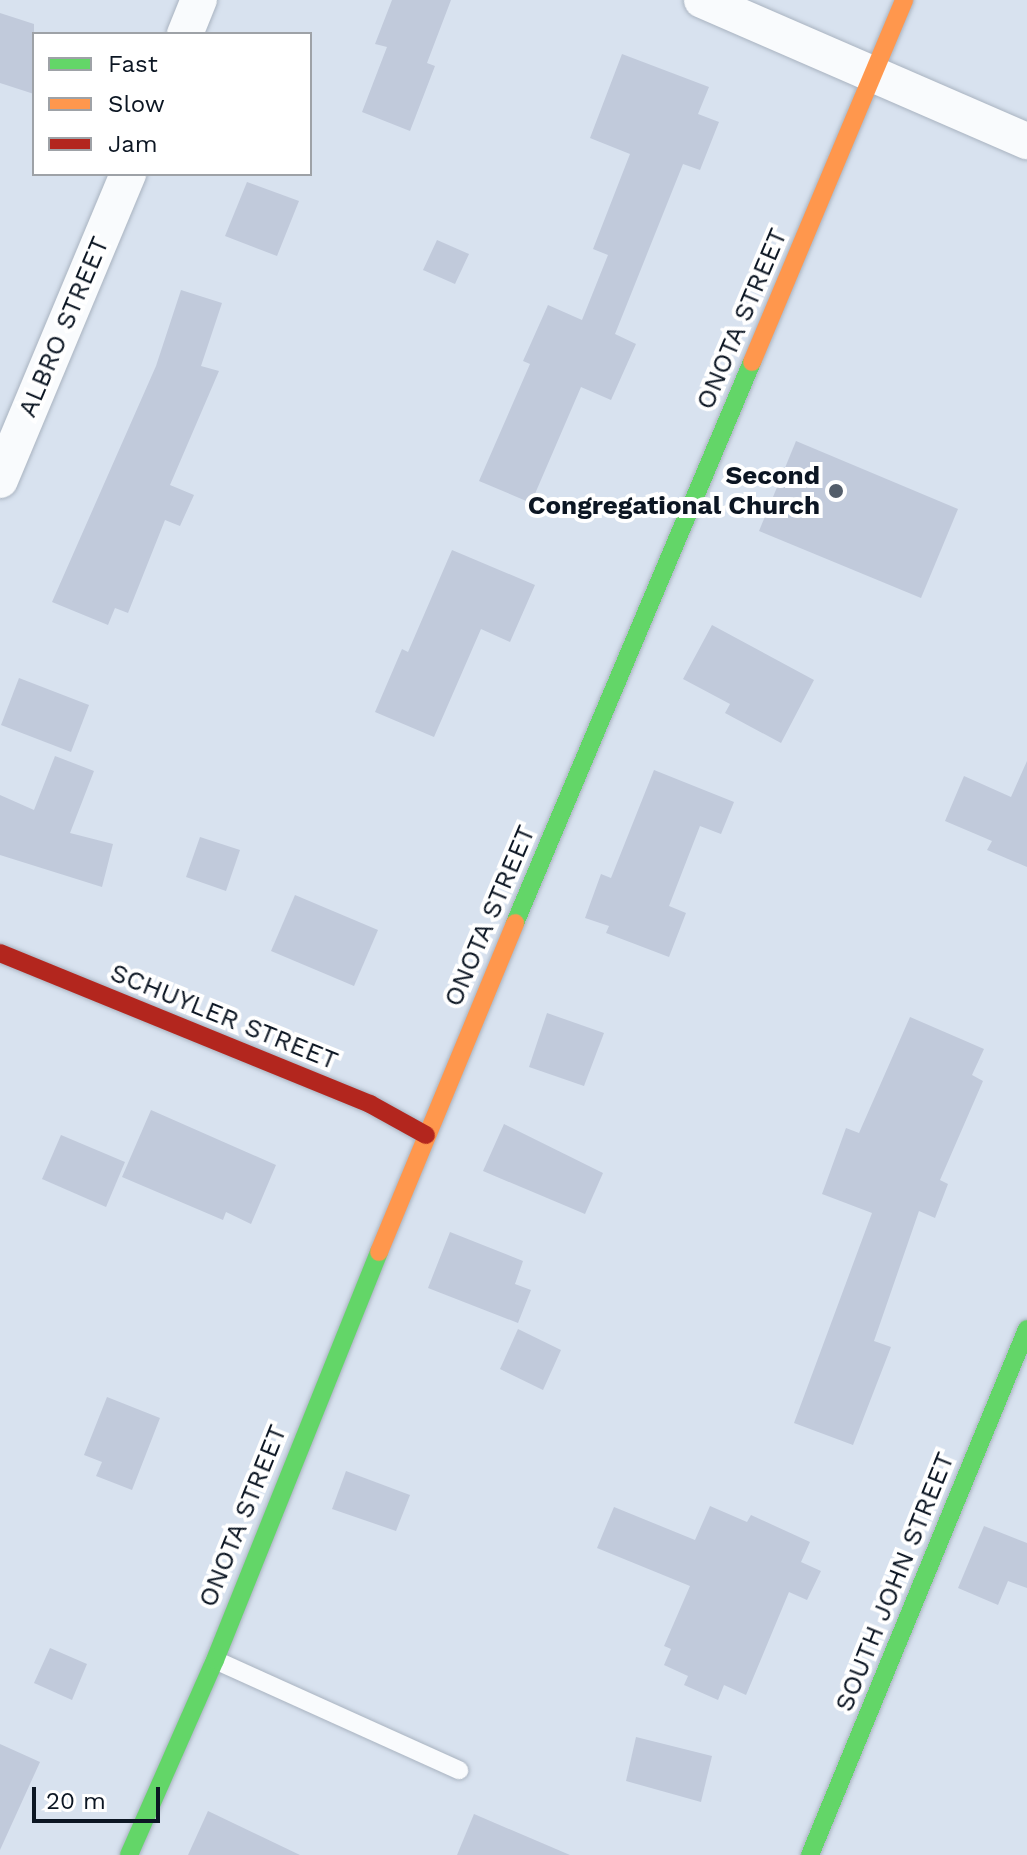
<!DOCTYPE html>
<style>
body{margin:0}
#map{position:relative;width:1027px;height:1855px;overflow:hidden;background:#d8e2ef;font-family:"Work Sans",sans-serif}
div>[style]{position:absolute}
.building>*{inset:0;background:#c1cadb}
.roads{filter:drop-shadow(0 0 2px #a9b3c0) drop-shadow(0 0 2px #a9b3c0)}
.lane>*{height:18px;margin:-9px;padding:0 9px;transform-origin:9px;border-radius:9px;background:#f9fbfd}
.street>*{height:36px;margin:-18px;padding:0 18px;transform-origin:18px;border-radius:18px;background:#f9fbfd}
.fast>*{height:18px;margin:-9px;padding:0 9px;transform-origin:9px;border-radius:9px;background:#63d668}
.slow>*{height:18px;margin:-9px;padding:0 9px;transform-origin:9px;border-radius:9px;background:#ff974d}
.jam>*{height:18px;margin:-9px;padding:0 9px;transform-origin:9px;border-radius:9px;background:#b3261e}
.dots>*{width:22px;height:22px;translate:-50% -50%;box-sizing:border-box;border:4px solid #fff;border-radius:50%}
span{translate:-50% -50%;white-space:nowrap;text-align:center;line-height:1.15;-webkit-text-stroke:8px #fff;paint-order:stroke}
.street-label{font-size:26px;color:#0c1623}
.poi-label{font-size:26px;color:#0c1623;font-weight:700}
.right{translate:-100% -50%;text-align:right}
.legend{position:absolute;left:32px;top:32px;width:280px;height:144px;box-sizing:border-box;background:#fff;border:2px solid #9ea2a7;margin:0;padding:10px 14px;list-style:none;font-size:24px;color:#0c1623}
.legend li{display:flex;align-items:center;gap:16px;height:40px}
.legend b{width:40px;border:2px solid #9ea2a7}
.scale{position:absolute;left:32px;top:1787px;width:128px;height:36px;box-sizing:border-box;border:4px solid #0c1623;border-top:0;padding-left:10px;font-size:24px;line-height:28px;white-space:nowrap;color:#0c1623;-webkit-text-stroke:6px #fff;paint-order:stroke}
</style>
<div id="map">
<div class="building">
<i style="clip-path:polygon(392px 0,451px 0,427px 63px,435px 66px,410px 131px,362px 112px,387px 47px,375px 44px)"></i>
<i style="clip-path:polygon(0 13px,34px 24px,34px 94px,0 83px)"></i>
<i style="clip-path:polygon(622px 54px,709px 87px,698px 114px,719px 122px,700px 170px,683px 164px,615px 334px,636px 344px,611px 400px,581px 387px,531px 503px,479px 481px,530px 364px,523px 361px,548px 305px,582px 320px,608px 255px,593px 249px,630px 154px,590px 138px)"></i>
<i style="clip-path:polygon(247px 182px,299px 201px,277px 256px,225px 236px)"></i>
<i style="clip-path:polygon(437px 240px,469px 254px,455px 284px,423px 270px)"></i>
<i style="clip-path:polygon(181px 290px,222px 303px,201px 366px,219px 371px,170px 485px,194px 495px,180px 526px,165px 520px,128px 613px,115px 608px,108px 625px,52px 602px,156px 366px)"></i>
<i style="clip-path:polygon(796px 441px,958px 509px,921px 598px,759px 531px)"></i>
<i style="clip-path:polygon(452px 550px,535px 585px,510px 642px,481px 629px,434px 737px,375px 712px,402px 649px,408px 652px)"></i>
<i style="clip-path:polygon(712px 625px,814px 680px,781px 743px,725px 713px,730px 704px,683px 679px)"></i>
<i style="clip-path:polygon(19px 678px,89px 705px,71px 752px,1px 725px)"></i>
<i style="clip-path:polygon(55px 756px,94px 771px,70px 833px,113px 844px,102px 887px,0 855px,0 795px,34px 810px)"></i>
<i style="clip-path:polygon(1027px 761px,1027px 867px,987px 850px,992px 841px,945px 821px,964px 776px,1011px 797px)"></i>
<i style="clip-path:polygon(654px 770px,734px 802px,721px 834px,700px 826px,669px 906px,686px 913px,669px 957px,606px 933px,609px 926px,585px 918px,601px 874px,611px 878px)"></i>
<i style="clip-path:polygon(200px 837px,240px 850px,226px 891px,186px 877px)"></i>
<i style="clip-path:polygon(295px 895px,378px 930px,354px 986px,271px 951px)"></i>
<i style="clip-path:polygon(547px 1013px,604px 1033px,584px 1086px,529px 1067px)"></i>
<i style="clip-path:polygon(910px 1017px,984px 1049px,972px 1075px,983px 1081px,940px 1180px,948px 1184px,935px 1218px,919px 1211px,874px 1341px,891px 1347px,853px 1445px,794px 1423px,872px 1213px,822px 1194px,846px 1128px,859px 1133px)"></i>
<i style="clip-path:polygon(151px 1110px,276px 1165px,251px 1224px,226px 1212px,223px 1220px,122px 1177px)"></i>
<i style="clip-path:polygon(504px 1124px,603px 1173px,585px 1214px,483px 1171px)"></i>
<i style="clip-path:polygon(61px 1135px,125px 1162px,106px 1207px,42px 1179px)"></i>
<i style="clip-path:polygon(450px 1232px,523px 1261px,515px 1284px,531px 1290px,518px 1323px,428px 1288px)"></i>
<i style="clip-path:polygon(518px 1329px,561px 1350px,543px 1390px,500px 1369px)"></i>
<i style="clip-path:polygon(107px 1397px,160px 1418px,132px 1490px,96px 1476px,102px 1462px,84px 1455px)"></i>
<i style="clip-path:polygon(346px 1471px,410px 1495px,396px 1531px,332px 1509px)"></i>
<i style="clip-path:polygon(710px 1506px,747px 1522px,751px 1515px,810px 1542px,801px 1562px,821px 1571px,807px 1600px,789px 1592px,746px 1695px,724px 1685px,718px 1700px,684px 1685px,688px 1676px,664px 1665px,671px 1649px,664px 1646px,690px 1586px,597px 1548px,614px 1507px,695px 1540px)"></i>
<i style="clip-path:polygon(984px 1526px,1027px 1543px,1027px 1588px,1008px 1581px,998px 1605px,958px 1588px)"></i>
<i style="clip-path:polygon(50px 1648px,87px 1664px,72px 1700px,34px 1683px)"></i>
<i style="clip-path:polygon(636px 1737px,712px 1756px,701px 1802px,626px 1781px)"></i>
<i style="clip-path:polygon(0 1744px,40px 1762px,0 1850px)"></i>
<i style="clip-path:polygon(208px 1811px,300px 1855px,188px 1855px)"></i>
<i style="clip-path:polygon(474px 1814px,570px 1855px,457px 1855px)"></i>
</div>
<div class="roads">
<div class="lane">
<i style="left:215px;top:1660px;width:268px;rotate:24.3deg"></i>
</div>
<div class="street">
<i style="left:702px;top:0;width:354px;rotate:23.5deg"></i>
<i style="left:185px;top:34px;width:37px;rotate:-68deg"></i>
<i style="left:0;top:480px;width:332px;rotate:-67.3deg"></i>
</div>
<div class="fast">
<i style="left:515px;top:923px;width:609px;rotate:-67.1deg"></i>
<i style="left:129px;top:1855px;width:213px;rotate:-66.2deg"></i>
<i style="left:215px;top:1660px;width:440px;rotate:-68.1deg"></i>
<i style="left:810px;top:1855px;width:569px;rotate:-67.58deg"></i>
</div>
<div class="slow">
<i style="left:752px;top:362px;width:393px;rotate:-67.2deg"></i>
<i style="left:379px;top:1252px;width:356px;rotate:-67.5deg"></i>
</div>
<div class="jam">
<i style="left:0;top:953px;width:400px;rotate:22.2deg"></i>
<i style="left:370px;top:1104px;width:64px;rotate:29deg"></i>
</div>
</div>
<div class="dots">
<i style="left:836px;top:491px;background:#535d6a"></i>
</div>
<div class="street-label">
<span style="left:742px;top:319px;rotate:-67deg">ONOTA STREET</span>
<span style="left:64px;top:327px;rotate:-67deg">ALBRO STREET</span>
<span style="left:490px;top:916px;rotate:-67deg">ONOTA STREET</span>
<span style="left:224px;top:1017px;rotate:22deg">SCHUYLER STREET</span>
<span style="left:243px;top:1516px;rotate:-68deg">ONOTA STREET</span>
<span style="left:895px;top:1582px;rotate:-68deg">SOUTH JOHN STREET</span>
</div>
<div class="poi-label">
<span class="right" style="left:820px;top:491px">Second<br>Congregational Church</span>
</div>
<ul class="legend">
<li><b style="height:10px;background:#63d668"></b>Fast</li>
<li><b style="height:10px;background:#ff974d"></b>Slow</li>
<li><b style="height:10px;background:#b3261e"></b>Jam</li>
</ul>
<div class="scale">20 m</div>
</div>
